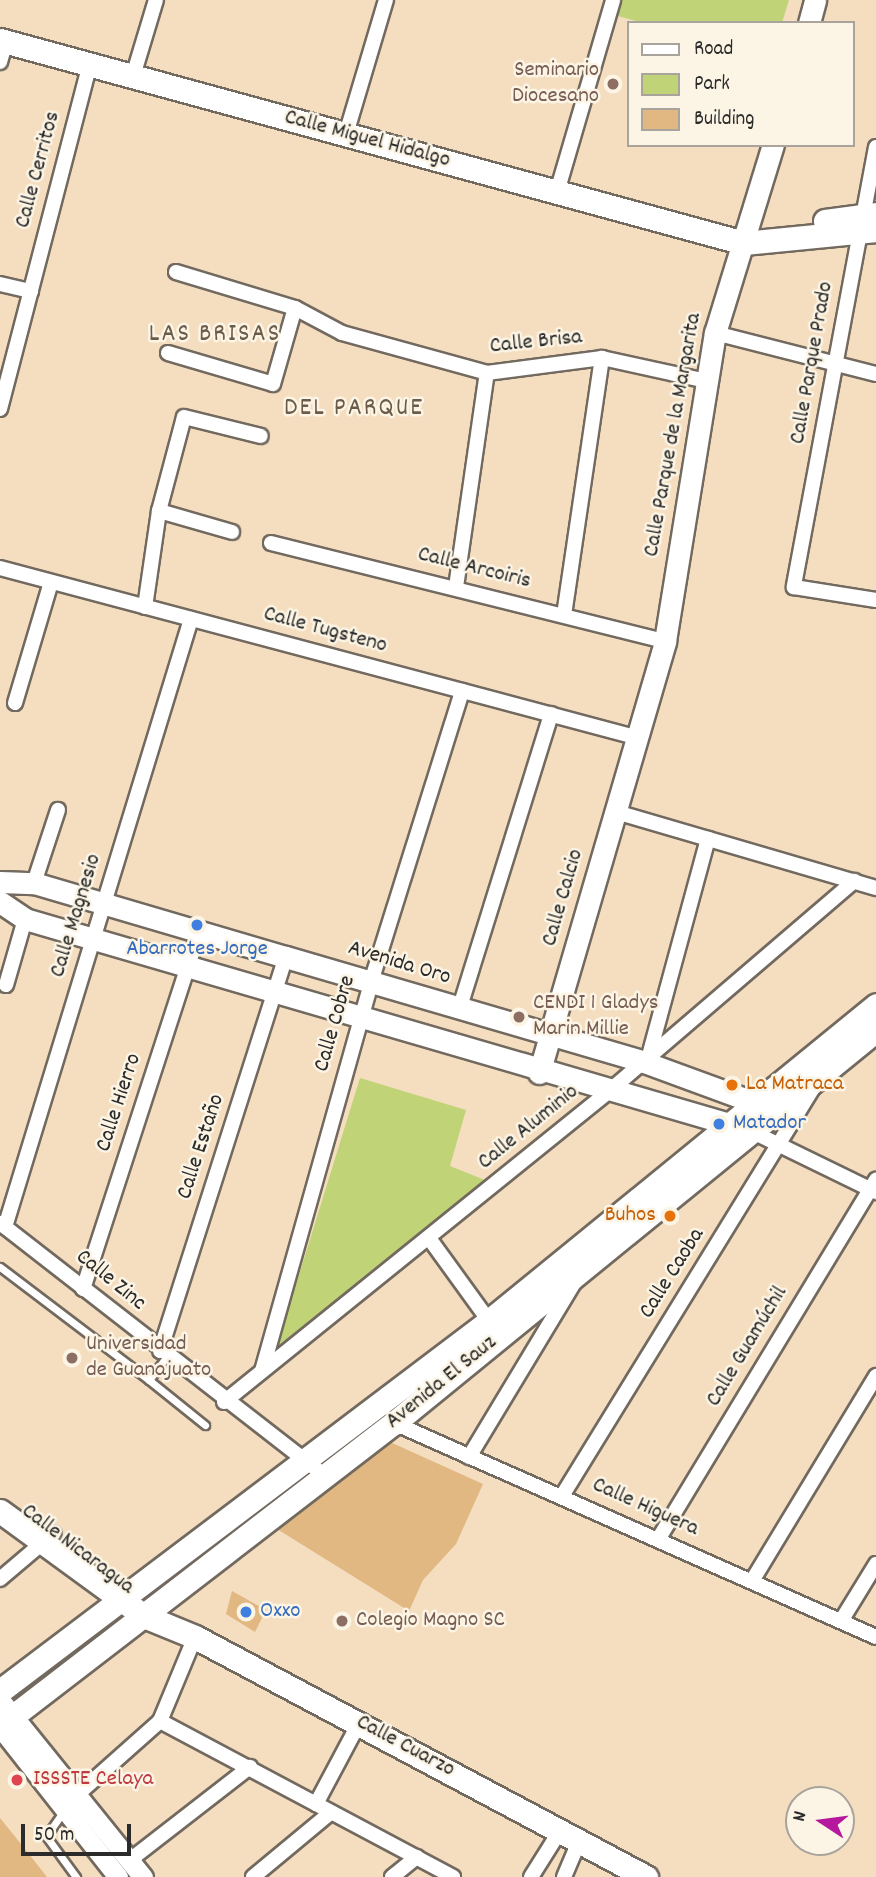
<!DOCTYPE html>
<meta charset="utf-8">
<style>
body{margin:0}
#map{position:relative;width:876px;height:1877px;overflow:hidden;background:#f5ddc0;font-family:Dekko,sans-serif}
div>[style]{position:absolute}
.green>*{inset:0;background:#c0d477}
.building>*{inset:0;background:#e1b782}
.roads{filter:drop-shadow(2px 0 #72695f) drop-shadow(-2px 0 #72695f) drop-shadow(0 2px #72695f) drop-shadow(0 -2px #72695f)}
.service>*{height:7px;margin:-3.5px;padding:0 3.5px;transform-origin:3.5px;border-radius:3.5px;background:#fff}
.minor>*{height:14px;margin:-7px;padding:0 7px;transform-origin:7px;border-radius:7px;background:#fff}
.tertiary>*{height:19px;margin:-9.5px;padding:0 9.5px;transform-origin:9.5px;border-radius:9.5px;background:#fff}
.secondary>*{height:21px;margin:-10.5px;padding:0 10.5px;transform-origin:10.5px;border-radius:10.5px;background:#fff}
.primary>*{height:23px;margin:-11.5px;padding:0 11.5px;transform-origin:11.5px;border-radius:11.5px;background:#fff}
.dots>*{width:19px;height:19px;translate:-50% -50%;box-sizing:border-box;border:4px solid #fcf5e5;border-radius:50%}
span{translate:-50% -50%;white-space:nowrap;text-align:center;line-height:1.15;-webkit-text-stroke:5px #fcf5e5;paint-order:stroke}
.education-label{font-size:23px;color:#785e54}
.right{translate:-100% -50%;text-align:right}
.left{translate:0 -50%;text-align:left}
.street-label{font-size:23px;color:#2b2b2b}
.shop-label{font-size:23px;color:#366cbe}
.food-label{font-size:23px;color:#c56008}
.health-label{font-size:23px;color:#be3a42}
.quarter-label{font-size:26px;color:#6b5c49;letter-spacing:2px}
.legend{position:absolute;left:627px;top:21px;width:228px;height:126px;box-sizing:border-box;background:#fcf5e5;border:2px solid #a8a49b;margin:0;padding:9px 12px;list-style:none;font-size:21px;color:#2b2b2b}
.legend li{display:flex;align-items:center;gap:14px;height:35px}
.legend b{width:35px;border:2px solid #a8a49b}
.north{position:absolute;left:785px;top:1786px;width:70px;height:70px;box-sizing:border-box;background:#fcf5e5;border:2px solid #a8a49b;border-radius:50%;rotate:283deg;font-size:19px;font-weight:700;line-height:28px;text-align:center;color:#2b2b2b}
.north::after{content:'';display:block;margin:auto;width:24px;height:32px;background:#b5179e;clip-path:polygon(50% 0,100% 100%,50% 72%,0 100%)}
.scale{position:absolute;left:21px;top:1824px;width:110px;height:32px;box-sizing:border-box;border:4px solid #2b2b2b;border-top:0;padding-left:9px;font-size:21px;line-height:24px;white-space:nowrap;color:#2b2b2b;-webkit-text-stroke:5px #fcf5e5;paint-order:stroke}
</style>
<div id="map">
<div class="green">
<i style="clip-path:polygon(622px 0,789px 0,782px 23px,643px 23px,618px 16px)"></i>
<i style="clip-path:polygon(360px 1078px,466px 1110px,450px 1166px,485px 1180px,272px 1362px)"></i>
</div>
<div class="building">
<i style="clip-path:polygon(390px 1442px,483px 1484px,456px 1544px,423px 1580px,409px 1611px,277px 1529px)"></i>
<i style="clip-path:polygon(232px 1591px,266px 1610px,255px 1632px,226px 1614px)"></i>
<i style="clip-path:polygon(0 1818px,21px 1844px,47px 1877px,0 1877px)"></i>
</div>
<div class="roads">
<div class="service">
<i style="left:0;top:1267px;width:187px;rotate:37.2deg"></i>
<i style="left:149px;top:1380px;width:30px;rotate:-53deg"></i>
<i style="left:149px;top:1380px;width:72px;rotate:38.8deg"></i>
<i style="left:63px;top:1812px;width:29px;rotate:125deg"></i>
<i style="left:46px;top:1836px;width:51px;rotate:53.8deg"></i>
</div>
<div class="minor">
<i style="left:0;top:62px;width:22px;rotate:-74deg"></i>
<i style="left:133px;top:76px;width:79px;rotate:-73.2deg"></i>
<i style="left:346px;top:134px;width:140px;rotate:-73.4deg"></i>
<i style="left:876px;top:147px;width:448px;rotate:100.6deg"></i>
<i style="left:794px;top:587px;width:83px;rotate:9deg"></i>
<i style="left:557px;top:192px;width:200px;rotate:-73.7deg"></i>
<i style="left:176px;top:272px;width:124px;rotate:16.8deg"></i>
<i style="left:295px;top:308px;width:53px;rotate:28deg"></i>
<i style="left:342px;top:333px;width:150px;rotate:15.4deg"></i>
<i style="left:487px;top:373px;width:116px;rotate:-7.4deg"></i>
<i style="left:602px;top:358px;width:107px;rotate:12.4deg"></i>
<i style="left:0;top:284px;width:32px;rotate:13deg"></i>
<i style="left:715px;top:333px;width:166px;rotate:14.3deg"></i>
<i style="left:168px;top:353px;width:109px;rotate:16.4deg"></i>
<i style="left:273px;top:384px;width:79px;rotate:-73.9deg"></i>
<i style="left:0;top:409px;width:357px;rotate:-75.4deg"></i>
<i style="left:159px;top:511px;width:76px;rotate:16deg"></i>
<i style="left:271px;top:543px;width:406px;rotate:14deg"></i>
<i style="left:0;top:568px;width:661px;rotate:14.9deg"></i>
<i style="left:456px;top:587px;width:216px;rotate:-81.8deg"></i>
<i style="left:145px;top:607px;width:97px;rotate:-81.7deg"></i>
<i style="left:159px;top:511px;width:97px;rotate:-75.1deg"></i>
<i style="left:184px;top:417px;width:79px;rotate:13.9deg"></i>
<i style="left:564px;top:615px;width:260px;rotate:-81.6deg"></i>
<i style="left:15px;top:703px;width:126px;rotate:-73.4deg"></i>
<i style="left:616px;top:812px;width:271px;rotate:16.3deg"></i>
<i style="left:34px;top:883px;width:77px;rotate:-71.8deg"></i>
<i style="left:6px;top:985px;width:69px;rotate:-73.9deg"></i>
<i style="left:459px;top:1010px;width:310px;rotate:-72.7deg"></i>
<i style="left:650px;top:1052px;width:221px;rotate:-74.8deg"></i>
<i style="left:755px;top:1133px;width:135px;rotate:26deg"></i>
<i style="left:0;top:1223px;width:412px;rotate:37.9deg"></i>
<i style="left:5px;top:1227px;width:636px;rotate:-72.99deg"></i>
<i style="left:429px;top:1238px;width:102px;rotate:54.1deg"></i>
<i style="left:83px;top:1289px;width:375px;rotate:-72deg"></i>
<i style="left:160px;top:1351px;width:414px;rotate:-72.3deg"></i>
<i style="left:262px;top:1371px;width:404px;rotate:-74.3deg"></i>
<i style="left:371px;top:982px;width:305px;rotate:-72.6deg"></i>
<i style="left:224px;top:1402px;width:492px;rotate:-38.9deg"></i>
<i style="left:607px;top:1093px;width:326px;rotate:-40.6deg"></i>
<i style="left:394px;top:1423px;width:527px;rotate:23.94deg"></i>
<i style="left:469px;top:1457px;width:205px;rotate:-58.9deg"></i>
<i style="left:562px;top:1496px;width:478px;rotate:-58.4deg"></i>
<i style="left:659px;top:1538px;width:419px;rotate:-58.8deg"></i>
<i style="left:0;top:1579px;width:70px;rotate:-40.3deg"></i>
<i style="left:752px;top:1581px;width:240px;rotate:-58.8deg"></i>
<i style="left:841px;top:1621px;width:67px;rotate:-58.4deg"></i>
<i style="left:160px;top:1721px;width:332px;rotate:28deg"></i>
<i style="left:70px;top:1801px;width:120px;rotate:-41.6deg"></i>
<i style="left:160px;top:1721px;width:91px;rotate:-67.4deg"></i>
<i style="left:316px;top:1804px;width:92px;rotate:-62deg"></i>
<i style="left:130px;top:1860px;width:152px;rotate:-37.8deg"></i>
<i style="left:253px;top:1877px;width:100px;rotate:-39.7deg"></i>
<i style="left:392px;top:1877px;width:32px;rotate:-39deg"></i>
<i style="left:531px;top:1877px;width:54px;rotate:-57.8deg"></i>
<i style="left:564px;top:1877px;width:38px;rotate:-67deg"></i>
</div>
<div class="tertiary">
<i style="left:0;top:1700px;width:228px;rotate:51.1deg"></i>
<i style="left:0;top:1727px;width:191px;rotate:51.8deg"></i>
</div>
<div class="secondary">
<i style="left:809px;top:23px;width:24px;rotate:-75deg"></i>
<i style="left:0;top:882px;width:34px;rotate:2deg"></i>
<i style="left:34px;top:883px;width:263px;rotate:16.4deg"></i>
<i style="left:286px;top:957px;width:373px;rotate:16.3deg"></i>
<i style="left:644px;top:1062px;width:134px;rotate:20.1deg"></i>
<i style="left:0;top:902px;width:30px;rotate:34deg"></i>
<i style="left:25px;top:919px;width:748px;rotate:16.23deg"></i>
<i style="left:539px;top:1073px;width:450px;rotate:-73.7deg"></i>
<i style="left:665px;top:641px;width:312px;rotate:-80.8deg"></i>
<i style="left:715px;top:333px;width:197px;rotate:-72.9deg"></i>
</div>
<div class="primary">
<i style="left:0;top:40px;width:771px;rotate:15.26deg"></i>
<i style="left:744px;top:243px;width:133px;rotate:-5.6deg"></i>
<i style="left:825px;top:221px;width:51px;rotate:-7.8deg"></i>
<i style="left:0;top:1511px;width:178px;rotate:36.1deg"></i>
<i style="left:144px;top:1616px;width:55px;rotate:22.4deg"></i>
<i style="left:195px;top:1637px;width:511px;rotate:28.02deg"></i>
<i style="left:0;top:1691px;width:613px;rotate:-37.11deg"></i>
<i style="left:489px;top:1321px;width:500px;rotate:-39.2deg"></i>
<i style="left:0;top:1726px;width:497px;rotate:-37.6deg"></i>
<i style="left:394px;top:1423px;width:622px;rotate:-39.19deg"></i>
</div>
</div>
<div class="dots">
<i style="left:613px;top:84px;background:#8d6e63"></i>
<i style="left:197px;top:925px;background:#3f7fe0"></i>
<i style="left:519px;top:1017px;background:#8d6e63"></i>
<i style="left:732px;top:1085px;background:#e8710a"></i>
<i style="left:719px;top:1124px;background:#3f7fe0"></i>
<i style="left:670px;top:1216px;background:#e8710a"></i>
<i style="left:72px;top:1358px;background:#8d6e63"></i>
<i style="left:246px;top:1612px;background:#3f7fe0"></i>
<i style="left:342px;top:1621px;background:#8d6e63"></i>
<i style="left:17px;top:1780px;background:#e0444e"></i>
</div>
<div class="education-label">
<span class="right" style="left:599px;top:84px">Seminario<br>Diocesano</span>
<span class="left" style="left:533px;top:1017px">CENDI 1 Gladys<br>Marin Millie</span>
<span class="left" style="left:86px;top:1358px">Universidad<br>de Guanajuato</span>
<span class="left" style="left:356px;top:1621px">Colegio Magno SC</span>
</div>
<div class="street-label">
<span style="left:367px;top:140px;rotate:15deg">Calle Miguel Hidalgo</span>
<span style="left:39px;top:170px;rotate:-75deg">Calle Cerritos</span>
<span style="left:536px;top:343px;rotate:-6deg">Calle Brisa</span>
<span style="left:813px;top:363px;rotate:-80deg">Calle Parque Prado</span>
<span style="left:674px;top:435px;rotate:-80deg">Calle Parque de la Margarita</span>
<span style="left:474px;top:569px;rotate:14deg">Calle Arcoiris</span>
<span style="left:325px;top:631px;rotate:15deg">Calle Tugsteno</span>
<span style="left:564px;top:898px;rotate:-74deg">Calle Calcio</span>
<span style="left:77px;top:916px;rotate:-73deg">Calle Magnesio</span>
<span style="left:399px;top:964px;rotate:17deg">Avenida Oro</span>
<span style="left:336px;top:1024px;rotate:-74deg">Calle Cobre</span>
<span style="left:120px;top:1103px;rotate:-72deg">Calle Hierro</span>
<span style="left:529px;top:1128px;rotate:-39deg">Calle Aluminio</span>
<span style="left:202px;top:1147px;rotate:-72deg">Calle Estaño</span>
<span style="left:673px;top:1274px;rotate:-58deg">Calle Caoba</span>
<span style="left:110px;top:1281px;rotate:39deg">Calle Zinc</span>
<span style="left:748px;top:1347px;rotate:-59deg">Calle Guamúchil</span>
<span style="left:442px;top:1383px;rotate:-39deg">Avenida El Sauz</span>
<span style="left:645px;top:1508px;rotate:24deg">Calle Higuera</span>
<span style="left:77px;top:1550px;rotate:37deg">Calle Nicaragua</span>
<span style="left:405px;top:1747px;rotate:28deg">Calle Cuarzo</span>
</div>
<div class="shop-label">
<span style="left:197px;top:950px">Abarrotes Jorge</span>
<span class="left" style="left:733px;top:1124px">Matador</span>
<span class="left" style="left:260px;top:1612px">Oxxo</span>
</div>
<div class="food-label">
<span class="left" style="left:746px;top:1085px">La Matraca</span>
<span class="right" style="left:656px;top:1216px">Buhos</span>
</div>
<div class="health-label">
<span class="left" style="left:33px;top:1780px">ISSSTE Celaya</span>
</div>
<div class="quarter-label">
<span style="left:215px;top:335px">LAS BRISAS</span>
<span style="left:354px;top:409px">DEL PARQUE</span>
</div>
<ul class="legend">
<li><b style="height:9px;background:#fff"></b>Road</li>
<li><b style="height:19px;background:#c0d477"></b>Park</li>
<li><b style="height:19px;background:#e1b782"></b>Building</li>
</ul>
<div class="north">N</div>
<div class="scale">50 m</div>
</div>
